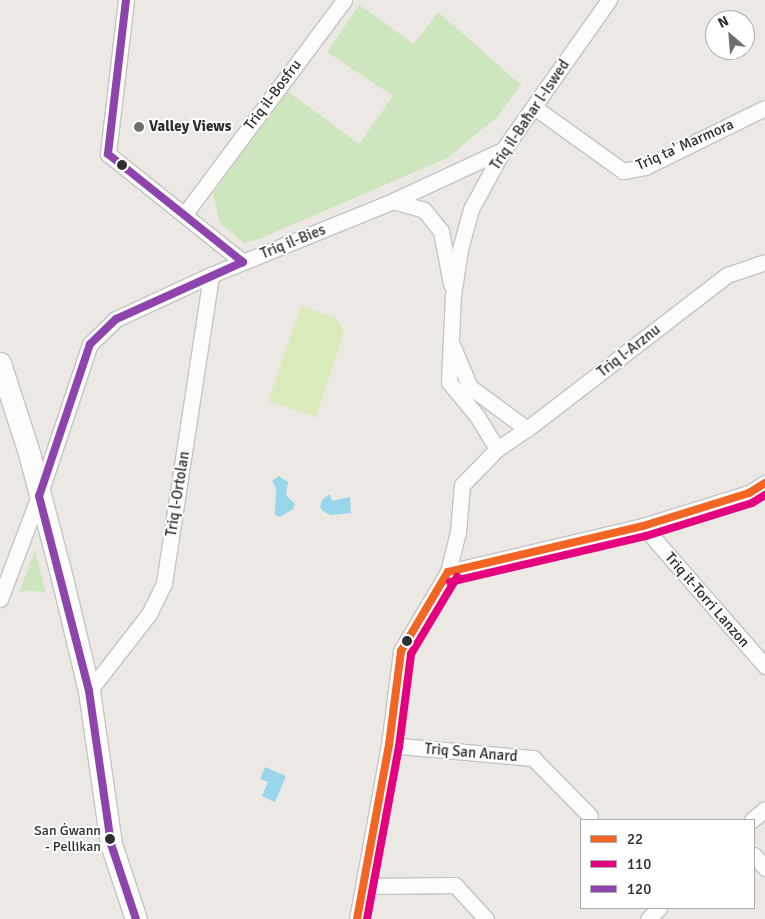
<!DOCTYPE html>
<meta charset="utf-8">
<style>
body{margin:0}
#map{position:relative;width:765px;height:919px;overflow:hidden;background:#ece8e4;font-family:Signika,sans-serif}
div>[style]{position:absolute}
.green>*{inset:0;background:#cee6be}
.pitch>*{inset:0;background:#d9eabb}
.water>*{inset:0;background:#99d6ec}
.roads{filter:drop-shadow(1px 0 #c5c4c5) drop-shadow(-1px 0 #c5c4c5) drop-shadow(0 1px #c5c4c5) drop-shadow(0 -1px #c5c4c5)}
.street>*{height:15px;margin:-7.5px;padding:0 7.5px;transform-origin:7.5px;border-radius:7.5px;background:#fcfcfb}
.secondary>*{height:21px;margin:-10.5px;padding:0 10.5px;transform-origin:10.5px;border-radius:10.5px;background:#fcfcfb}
.bus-1>*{height:8px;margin:-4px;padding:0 4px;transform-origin:4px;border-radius:4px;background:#f26522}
.bus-2>*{height:8px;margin:-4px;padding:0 4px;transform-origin:4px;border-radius:4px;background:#e5007d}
.bus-3>*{height:8px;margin:-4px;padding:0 4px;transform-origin:4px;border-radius:4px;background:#8e44ad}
.dots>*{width:14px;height:14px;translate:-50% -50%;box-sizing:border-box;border:2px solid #fff;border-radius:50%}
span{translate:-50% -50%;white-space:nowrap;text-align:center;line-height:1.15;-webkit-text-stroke:4px #fff;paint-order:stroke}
.bus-label{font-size:14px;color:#2e2e2e}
.right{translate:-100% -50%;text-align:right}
.street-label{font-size:15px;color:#2e2e2e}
.poi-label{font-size:15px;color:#2e2e2e;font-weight:700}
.left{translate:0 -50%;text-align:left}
.legend{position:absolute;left:580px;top:819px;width:175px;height:90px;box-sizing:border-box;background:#fff;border:1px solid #ababab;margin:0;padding:6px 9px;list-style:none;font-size:15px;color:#2e2e2e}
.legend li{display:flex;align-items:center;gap:10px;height:25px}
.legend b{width:25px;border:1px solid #ababab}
.north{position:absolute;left:705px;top:10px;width:50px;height:50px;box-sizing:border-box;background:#fff;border:1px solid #ababab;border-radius:50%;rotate:333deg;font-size:14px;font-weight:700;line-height:20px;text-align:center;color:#2e2e2e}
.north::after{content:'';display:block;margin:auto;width:18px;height:22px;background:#706f6e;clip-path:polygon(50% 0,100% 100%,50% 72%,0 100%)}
</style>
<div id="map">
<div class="green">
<i style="clip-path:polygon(359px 5px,414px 44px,438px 12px,521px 85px,496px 118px,447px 158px,259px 239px,244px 243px,220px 223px,213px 194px,286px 90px,359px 144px,393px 96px,327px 52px)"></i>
<i style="clip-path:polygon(35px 550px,46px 593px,27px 590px,19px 593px)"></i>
</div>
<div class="pitch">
<i style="clip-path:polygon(301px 306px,336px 318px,344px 332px,316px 417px,268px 401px)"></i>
</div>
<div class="water">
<i style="clip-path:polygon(279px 476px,288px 482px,286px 495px,295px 504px,293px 509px,280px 517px,275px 515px,276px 488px,272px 481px)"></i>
<i style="clip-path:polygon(330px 494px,332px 501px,350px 497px,351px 513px,331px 515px,324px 512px,320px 507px,322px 500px)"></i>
<i style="clip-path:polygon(265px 767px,286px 776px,275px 802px,262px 796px,268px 782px,260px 779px)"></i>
</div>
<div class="roads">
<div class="street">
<i style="left:126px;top:0;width:155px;rotate:96.7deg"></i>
<i style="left:108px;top:154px;width:173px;rotate:38.7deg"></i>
<i style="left:534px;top:107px;width:110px;rotate:35.7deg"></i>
<i style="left:623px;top:171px;width:22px;rotate:-10deg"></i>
<i style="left:645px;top:167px;width:134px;rotate:-26.2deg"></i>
<i style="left:393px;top:201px;width:32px;rotate:16deg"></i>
<i style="left:424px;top:210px;width:27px;rotate:51deg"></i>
<i style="left:441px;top:231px;width:54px;rotate:79.3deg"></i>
<i style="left:184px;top:215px;width:268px;rotate:-53.3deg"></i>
<i style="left:453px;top:347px;width:43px;rotate:67deg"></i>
<i style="left:470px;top:387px;width:71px;rotate:36.4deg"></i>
<i style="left:497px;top:449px;width:39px;rotate:-121deg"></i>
<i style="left:477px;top:416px;width:44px;rotate:-129.5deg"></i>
<i style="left:449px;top:382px;width:87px;rotate:-87.4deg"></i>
<i style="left:453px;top:295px;width:47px;rotate:-81.3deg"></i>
<i style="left:460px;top:249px;width:41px;rotate:-74.6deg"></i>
<i style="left:471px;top:209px;width:67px;rotate:-61.5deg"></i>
<i style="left:503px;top:150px;width:184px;rotate:-54.8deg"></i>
<i style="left:643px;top:526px;width:186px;rotate:48.9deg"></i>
<i style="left:448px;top:572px;width:200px;rotate:-13.3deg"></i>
<i style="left:643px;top:526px;width:111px;rotate:-17.3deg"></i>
<i style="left:749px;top:493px;width:19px;rotate:-32deg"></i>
<i style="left:0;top:599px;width:110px;rotate:-69.3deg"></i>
<i style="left:39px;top:496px;width:160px;rotate:-71.5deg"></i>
<i style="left:90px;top:344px;width:36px;rotate:-44deg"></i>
<i style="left:116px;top:319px;width:105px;rotate:-24.9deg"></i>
<i style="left:211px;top:275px;width:196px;rotate:-22.1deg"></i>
<i style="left:393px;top:201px;width:121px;rotate:-24.9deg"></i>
<i style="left:89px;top:691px;width:98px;rotate:-52.1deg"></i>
<i style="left:149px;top:614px;width:34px;rotate:-64deg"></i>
<i style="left:164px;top:583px;width:312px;rotate:-81.3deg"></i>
<i style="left:389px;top:745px;width:145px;rotate:5.2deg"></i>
<i style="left:533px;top:758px;width:81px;rotate:45.5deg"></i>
<i style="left:752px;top:820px;width:17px;rotate:-40deg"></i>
<i style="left:754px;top:855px;width:17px;rotate:50deg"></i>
<i style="left:365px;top:886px;width:90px;rotate:-0.6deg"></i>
<i style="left:455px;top:885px;width:46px;rotate:47.6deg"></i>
<i style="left:357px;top:919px;width:177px;rotate:-79.6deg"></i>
<i style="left:389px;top:745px;width:95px;rotate:-82.7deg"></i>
<i style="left:401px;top:651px;width:92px;rotate:-59.3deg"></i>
<i style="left:448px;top:572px;width:41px;rotate:-76deg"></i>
<i style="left:458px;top:532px;width:47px;rotate:-85.1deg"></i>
<i style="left:462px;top:485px;width:50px;rotate:-45.8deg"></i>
<i style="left:497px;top:449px;width:36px;rotate:-34deg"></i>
<i style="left:527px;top:429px;width:252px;rotate:-37.6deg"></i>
<i style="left:727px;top:275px;width:40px;rotate:-18.9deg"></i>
<i style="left:648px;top:919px;width:16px;rotate:-45deg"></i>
</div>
<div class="secondary">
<i style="left:0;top:363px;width:95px;rotate:72.1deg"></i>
<i style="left:29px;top:453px;width:121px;rotate:75.2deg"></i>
<i style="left:60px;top:570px;width:124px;rotate:76.5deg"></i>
<i style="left:89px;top:691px;width:155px;rotate:81.8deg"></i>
<i style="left:111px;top:844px;width:79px;rotate:71.6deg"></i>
</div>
</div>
<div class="bus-1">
<i style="left:448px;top:572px;width:200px;rotate:-13.3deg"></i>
<i style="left:643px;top:526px;width:111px;rotate:-17.3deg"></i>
<i style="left:749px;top:493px;width:19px;rotate:-32deg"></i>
<i style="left:357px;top:919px;width:177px;rotate:-79.6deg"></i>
<i style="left:389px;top:745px;width:95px;rotate:-82.7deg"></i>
<i style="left:401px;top:651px;width:92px;rotate:-59.3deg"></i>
</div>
<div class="bus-2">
<i style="left:450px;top:582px;width:201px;rotate:-13.2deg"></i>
<i style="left:646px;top:536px;width:111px;rotate:-17.3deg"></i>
<i style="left:752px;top:503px;width:15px;rotate:-32deg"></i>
<i style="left:367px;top:919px;width:175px;rotate:-79.5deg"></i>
<i style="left:399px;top:747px;width:94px;rotate:-82.6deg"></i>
<i style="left:411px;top:654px;width:90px;rotate:-59.1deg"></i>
</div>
<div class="bus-3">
<i style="left:126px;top:0;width:155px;rotate:96.7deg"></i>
<i style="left:108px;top:154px;width:173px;rotate:38.7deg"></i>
<i style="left:243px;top:262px;width:139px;rotate:155.8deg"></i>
<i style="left:116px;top:319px;width:36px;rotate:136deg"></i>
<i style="left:90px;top:344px;width:160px;rotate:108.5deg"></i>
<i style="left:39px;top:496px;width:201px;rotate:75.6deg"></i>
<i style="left:89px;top:691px;width:155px;rotate:81.8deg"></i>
<i style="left:111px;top:844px;width:79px;rotate:71.6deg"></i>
</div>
<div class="dots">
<i style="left:139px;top:127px;background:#706f6e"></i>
<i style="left:122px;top:165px;background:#2e2e2e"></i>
<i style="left:407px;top:641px;background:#2e2e2e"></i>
<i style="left:110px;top:839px;background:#2e2e2e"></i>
</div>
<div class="bus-label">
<span class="right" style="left:101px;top:839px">San Ġwann<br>- Pellikan</span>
</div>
<div class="street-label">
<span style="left:273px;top:95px;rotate:-53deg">Triq il-Bosfru</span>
<span style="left:530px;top:115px;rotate:-56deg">Triq il-Baħar l-Iswed</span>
<span style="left:685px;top:145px;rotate:-24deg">Triq ta' Marmora</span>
<span style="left:293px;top:242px;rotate:-22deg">Triq il-Bies</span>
<span style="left:629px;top:351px;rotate:-38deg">Triq l-Arznu</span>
<span style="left:178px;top:494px;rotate:-81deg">Triq l-Ortolan</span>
<span style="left:707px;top:600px;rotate:49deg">Triq it-Torri Lanzon</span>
<span style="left:471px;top:753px;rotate:5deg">Triq San Anard</span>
</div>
<div class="poi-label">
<span class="left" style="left:149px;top:127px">Valley Views</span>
</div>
<ul class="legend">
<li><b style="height:6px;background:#f26522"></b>22</li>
<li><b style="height:6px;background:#e5007d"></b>110</li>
<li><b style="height:6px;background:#8e44ad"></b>120</li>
</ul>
<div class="north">N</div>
</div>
